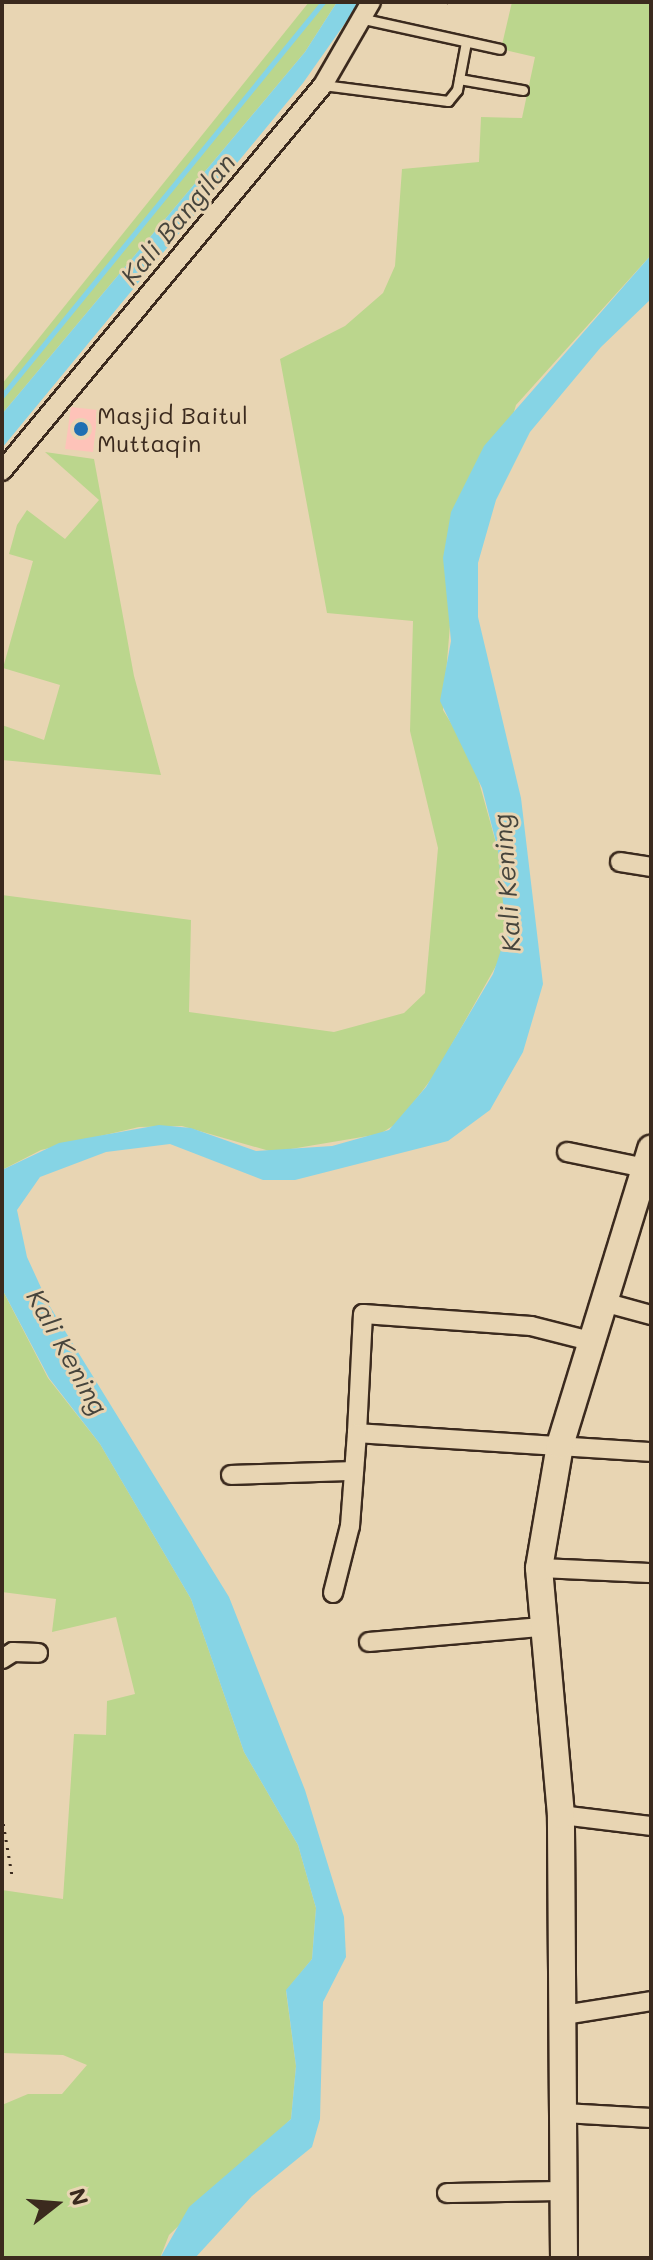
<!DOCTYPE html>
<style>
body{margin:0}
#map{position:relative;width:653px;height:2260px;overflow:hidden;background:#e8d5b3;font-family:Mali,sans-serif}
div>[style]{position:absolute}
.green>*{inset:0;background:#bbd68d}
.water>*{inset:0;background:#86d4e5}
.stream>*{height:5px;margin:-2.5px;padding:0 2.5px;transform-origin:2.5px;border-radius:2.5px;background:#86d4e5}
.building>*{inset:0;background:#fec3b9}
.path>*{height:3px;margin-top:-1.5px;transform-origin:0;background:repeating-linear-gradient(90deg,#3b2a1e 0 2px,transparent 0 8px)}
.roads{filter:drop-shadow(2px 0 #3b2a1e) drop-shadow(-2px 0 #3b2a1e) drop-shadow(0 2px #3b2a1e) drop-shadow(0 -2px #3b2a1e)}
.lane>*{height:9px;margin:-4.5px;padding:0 4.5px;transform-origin:4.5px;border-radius:4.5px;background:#e8d5b3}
.street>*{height:18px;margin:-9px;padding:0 9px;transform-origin:9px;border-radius:9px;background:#e8d5b3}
.secondary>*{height:26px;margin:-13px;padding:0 13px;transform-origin:13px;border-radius:13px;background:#e8d5b3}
.dots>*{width:22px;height:22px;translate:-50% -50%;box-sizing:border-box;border:4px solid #e8d5b3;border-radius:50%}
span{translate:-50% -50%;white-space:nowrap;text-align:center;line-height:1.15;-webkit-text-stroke:6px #e8d5b3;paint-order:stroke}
.poi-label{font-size:24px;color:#3b2a1e}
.left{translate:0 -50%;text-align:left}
.water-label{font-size:26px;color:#46443c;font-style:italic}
.frame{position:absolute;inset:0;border:4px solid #3b2a1e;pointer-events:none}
.north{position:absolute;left:16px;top:2164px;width:80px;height:80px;-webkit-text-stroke:6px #e8d5b3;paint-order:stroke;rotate:73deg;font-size:22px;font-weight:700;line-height:32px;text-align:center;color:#3b2a1e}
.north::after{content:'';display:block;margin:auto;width:28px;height:36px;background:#3b2a1e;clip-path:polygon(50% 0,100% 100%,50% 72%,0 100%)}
</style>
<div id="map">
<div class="green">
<i style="clip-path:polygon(309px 2px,337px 2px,305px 52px,2px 414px,2px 384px)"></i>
<i style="clip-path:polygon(512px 2px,651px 2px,651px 255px,516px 405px,450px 625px,443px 710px,472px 757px,498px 850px,506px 905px,501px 957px,435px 1074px,399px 1122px,380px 1134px,273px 1152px,182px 1126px,139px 1127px,41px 1150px,2px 1170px,2px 895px,191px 920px,189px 1012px,334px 1032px,404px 1013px,425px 993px,438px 848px,410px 731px,413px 621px,327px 613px,280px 359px,345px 326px,383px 293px,395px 266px,402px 169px,479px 162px,481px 117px,522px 118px,535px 57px,501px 49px)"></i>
<i style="clip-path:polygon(45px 452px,94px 459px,134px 676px,161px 775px,2px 760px,2px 725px,44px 740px,60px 685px,3px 668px,33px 561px,9px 554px,17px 525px,27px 510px,65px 539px,99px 500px)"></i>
<i style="clip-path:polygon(2px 1289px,48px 1378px,100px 1444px,191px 1599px,244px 1752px,298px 1845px,316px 1908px,312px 1959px,286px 1991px,296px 2066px,291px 2119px,169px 2235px,160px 2258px,2px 2258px,2px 2105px,28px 2094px,62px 2094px,87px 2065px,63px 2055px,2px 2053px,2px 1890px,63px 1899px,74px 1734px,106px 1735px,107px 1701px,135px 1694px,116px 1617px,52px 1632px,56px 1599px,2px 1592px)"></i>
</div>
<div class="water">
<i style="clip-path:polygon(337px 2px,360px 2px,303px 83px,2px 448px,2px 414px,305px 52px)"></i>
<i style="clip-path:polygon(651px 255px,651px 299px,601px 347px,530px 432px,496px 500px,478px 563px,478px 617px,521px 798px,543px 984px,523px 1052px,490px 1110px,448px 1141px,295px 1180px,263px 1180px,170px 1144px,106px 1152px,40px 1177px,17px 1210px,27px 1257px,49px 1305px,229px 1597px,305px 1790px,344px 1917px,346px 1957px,323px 2002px,320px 2119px,312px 2147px,252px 2196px,195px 2258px,160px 2258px,189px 2207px,291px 2119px,296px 2066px,286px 1990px,312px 1959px,316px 1908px,298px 1845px,244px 1752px,191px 1599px,100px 1444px,49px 1378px,2px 1289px,2px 1170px,59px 1143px,159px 1125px,191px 1128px,256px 1151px,332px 1146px,389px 1130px,426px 1087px,493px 974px,506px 935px,498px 850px,482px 788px,440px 701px,451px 641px,443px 558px,451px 512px,484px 446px)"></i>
</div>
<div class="stream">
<i style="left:2px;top:396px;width:508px;rotate:-50.83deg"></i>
</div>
<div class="building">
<i style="clip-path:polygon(71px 407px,98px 410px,93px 452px,65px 449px)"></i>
</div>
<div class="path">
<i style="left:447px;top:2px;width:3px;rotate:18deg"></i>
<i style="left:2px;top:1816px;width:60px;rotate:80.4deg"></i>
</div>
<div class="roads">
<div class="lane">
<i style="left:364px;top:19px;width:139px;rotate:12.4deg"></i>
<i style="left:459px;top:79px;width:65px;rotate:9.8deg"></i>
<i style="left:323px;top:85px;width:126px;rotate:7.3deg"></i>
<i style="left:448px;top:101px;width:14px;rotate:-51deg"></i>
<i style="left:457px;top:90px;width:49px;rotate:-79.4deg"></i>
</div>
<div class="street">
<i style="left:2px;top:471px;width:502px;rotate:-50.25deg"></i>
<i style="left:323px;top:85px;width:96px;rotate:-60deg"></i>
<i style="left:620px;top:862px;width:31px;rotate:9deg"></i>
<i style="left:567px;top:1152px;width:80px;rotate:11.6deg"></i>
<i style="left:607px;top:1303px;width:46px;rotate:15.3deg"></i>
<i style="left:594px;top:1342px;width:65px;rotate:-165.7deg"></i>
<i style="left:531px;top:1326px;width:168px;rotate:-175.9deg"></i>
<i style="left:363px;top:1314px;width:119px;rotate:92.9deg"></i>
<i style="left:357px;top:1433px;width:295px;rotate:3.7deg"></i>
<i style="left:231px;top:1475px;width:123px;rotate:-1.9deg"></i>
<i style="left:539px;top:1568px;width:112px;rotate:2.6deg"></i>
<i style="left:333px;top:1593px;width:69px;rotate:-75.8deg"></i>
<i style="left:350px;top:1526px;width:93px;rotate:-85.7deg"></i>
<i style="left:369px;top:1642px;width:173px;rotate:-5deg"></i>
<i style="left:2px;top:1659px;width:13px;rotate:-32deg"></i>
<i style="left:13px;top:1652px;width:25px;rotate:2deg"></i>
<i style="left:561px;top:1815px;width:91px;rotate:7deg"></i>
<i style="left:564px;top:2015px;width:88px;rotate:-9.1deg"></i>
<i style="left:564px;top:2113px;width:87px;rotate:3.3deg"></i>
<i style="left:447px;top:2193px;width:117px;rotate:-1deg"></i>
</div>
<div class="secondary">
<i style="left:564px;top:2258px;width:443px;rotate:-90.4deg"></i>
<i style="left:561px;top:1815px;width:248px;rotate:-95.1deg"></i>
<i style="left:539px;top:1568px;width:125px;rotate:-80.3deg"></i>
<i style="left:560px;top:1445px;width:310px;rotate:-72.9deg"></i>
</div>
</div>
<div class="dots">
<i style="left:81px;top:429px;background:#1f6fb2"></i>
</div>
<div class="poi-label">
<span class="left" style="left:97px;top:429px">Masjid Baitul<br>Muttaqin</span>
</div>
<div class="water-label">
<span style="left:178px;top:219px;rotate:-50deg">Kali Bangilan</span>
<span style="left:507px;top:883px;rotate:-94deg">Kali Kening</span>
<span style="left:67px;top:1352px;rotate:61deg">Kali Kening</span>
</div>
<div class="frame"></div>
<div class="north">N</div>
</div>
